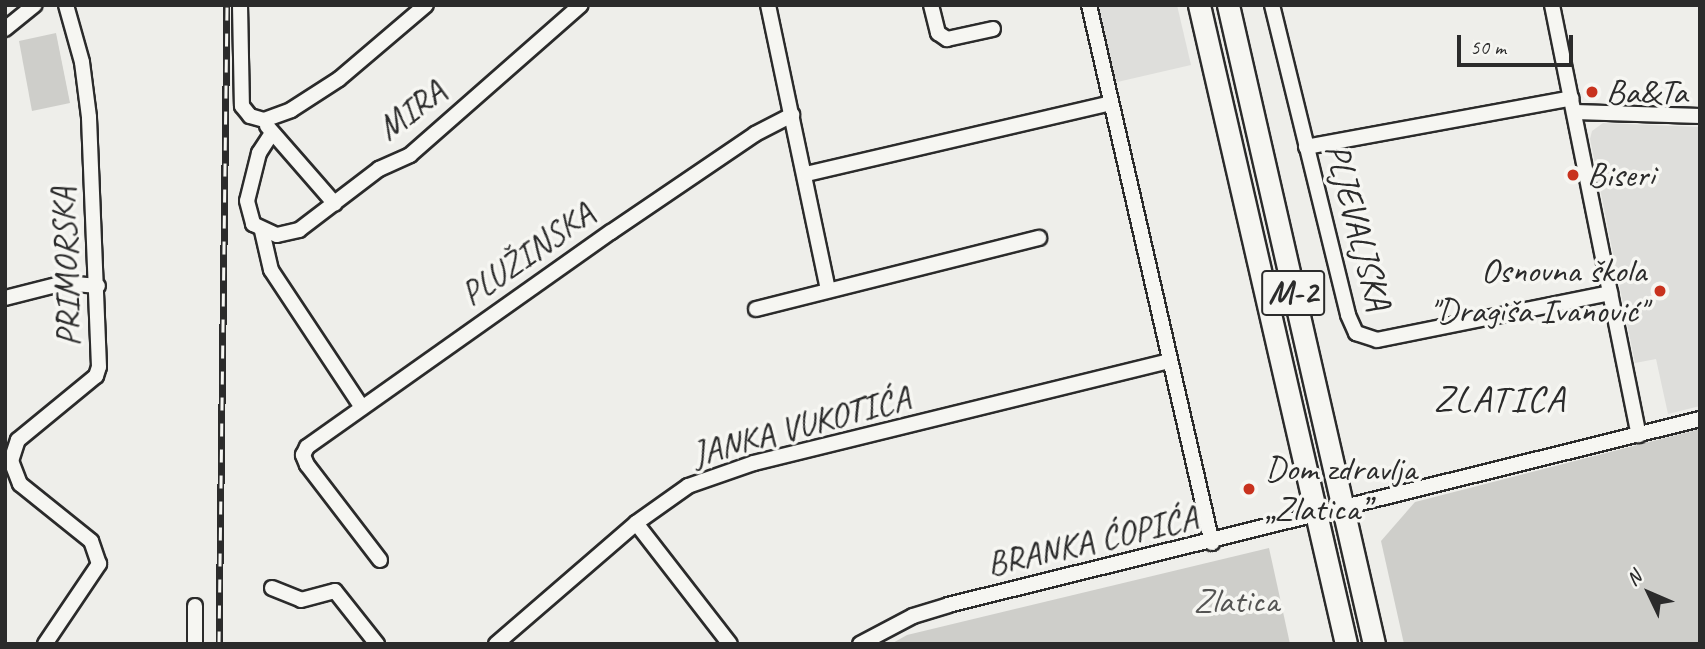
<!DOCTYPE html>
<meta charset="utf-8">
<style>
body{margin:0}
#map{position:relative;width:1705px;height:649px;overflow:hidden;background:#eeeeea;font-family:Caveat,sans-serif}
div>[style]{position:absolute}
.built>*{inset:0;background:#dededb}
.green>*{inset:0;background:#cececa}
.roads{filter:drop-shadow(2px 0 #2b2b2b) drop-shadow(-2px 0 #2b2b2b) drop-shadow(0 2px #2b2b2b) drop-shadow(0 -2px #2b2b2b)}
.street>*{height:14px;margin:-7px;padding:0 7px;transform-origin:7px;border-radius:7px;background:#f6f6f2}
.primary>*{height:21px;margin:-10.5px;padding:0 10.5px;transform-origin:10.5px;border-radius:10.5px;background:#f6f6f2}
.rail>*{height:7px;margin-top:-3.5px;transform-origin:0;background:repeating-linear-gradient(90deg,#f6f6f2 0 13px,#2b2b2b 0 26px);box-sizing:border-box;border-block:2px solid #2b2b2b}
.dots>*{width:19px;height:19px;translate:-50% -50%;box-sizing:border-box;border:4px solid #f6f6f2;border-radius:50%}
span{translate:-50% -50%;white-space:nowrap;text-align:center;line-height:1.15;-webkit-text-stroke:7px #f6f6f2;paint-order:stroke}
.shield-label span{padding:2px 5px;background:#f6f6f2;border:2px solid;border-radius:5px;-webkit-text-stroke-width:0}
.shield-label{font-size:33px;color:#2b2b2b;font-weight:700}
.poi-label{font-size:35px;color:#2b2b2b}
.left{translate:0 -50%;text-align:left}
.right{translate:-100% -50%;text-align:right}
.street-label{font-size:35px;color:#2b2b2b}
.park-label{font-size:35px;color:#545453}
.neighbourhood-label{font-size:37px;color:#2b2b2b;letter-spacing:2px}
.frame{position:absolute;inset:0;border:7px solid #2b2b2b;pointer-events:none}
.north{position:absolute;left:1614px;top:558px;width:70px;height:70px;-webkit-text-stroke:5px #f6f6f2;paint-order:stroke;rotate:314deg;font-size:19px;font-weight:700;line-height:28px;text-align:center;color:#2b2b2b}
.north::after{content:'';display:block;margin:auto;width:24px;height:32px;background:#2b2b2b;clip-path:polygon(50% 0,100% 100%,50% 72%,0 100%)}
.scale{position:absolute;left:1457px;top:35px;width:116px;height:32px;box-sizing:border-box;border:4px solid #2b2b2b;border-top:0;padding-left:9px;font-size:21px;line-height:24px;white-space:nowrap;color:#2b2b2b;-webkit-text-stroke:5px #f6f6f2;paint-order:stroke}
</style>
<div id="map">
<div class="built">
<i style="clip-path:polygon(1096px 5px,1177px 5px,1191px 65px,1113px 83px)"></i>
<i style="clip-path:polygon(1603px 123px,1700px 127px,1700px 406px,1668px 414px,1656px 359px,1635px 363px,1590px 139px,1592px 131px)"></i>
</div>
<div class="green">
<i style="clip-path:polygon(56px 33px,70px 103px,32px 111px,19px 41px)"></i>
<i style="clip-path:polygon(1700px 429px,1700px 644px,1404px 644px,1381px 541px,1415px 502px)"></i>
<i style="clip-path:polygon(1269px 548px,1290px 644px,891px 644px,907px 635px)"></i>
</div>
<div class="roads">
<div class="street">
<i style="left:240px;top:5px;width:101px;rotate:88.9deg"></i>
<i style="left:242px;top:106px;width:13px;rotate:51deg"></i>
<i style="left:250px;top:116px;width:15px;rotate:16deg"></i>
<i style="left:264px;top:120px;width:29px;rotate:-20deg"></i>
<i style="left:291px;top:110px;width:57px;rotate:-32.9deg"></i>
<i style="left:339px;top:79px;width:114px;rotate:-40.4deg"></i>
<i style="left:768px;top:5px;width:291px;rotate:78.1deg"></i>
<i style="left:931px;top:5px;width:29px;rotate:76deg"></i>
<i style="left:938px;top:33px;width:11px;rotate:34deg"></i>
<i style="left:947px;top:39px;width:47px;rotate:-12.3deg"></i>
<i style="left:1089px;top:5px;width:552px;rotate:77.12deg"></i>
<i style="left:1272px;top:5px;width:319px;rotate:76.2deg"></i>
<i style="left:1348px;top:315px;width:20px;rotate:66deg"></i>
<i style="left:1356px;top:333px;width:22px;rotate:18deg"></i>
<i style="left:1377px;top:340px;width:238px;rotate:-11.4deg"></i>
<i style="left:1552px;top:5px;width:439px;rotate:78.6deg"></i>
<i style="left:5px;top:29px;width:38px;rotate:-39deg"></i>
<i style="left:1575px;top:112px;width:125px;rotate:1.8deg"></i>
<i style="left:267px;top:126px;width:103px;rotate:48.9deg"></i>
<i style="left:272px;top:133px;width:24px;rotate:123deg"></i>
<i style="left:259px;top:153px;width:49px;rotate:104deg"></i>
<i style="left:247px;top:201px;width:24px;rotate:75deg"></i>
<i style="left:253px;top:224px;width:26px;rotate:25deg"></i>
<i style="left:277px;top:235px;width:23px;rotate:-13deg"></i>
<i style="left:299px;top:230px;width:101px;rotate:-37.3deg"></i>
<i style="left:379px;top:169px;width:34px;rotate:-24deg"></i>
<i style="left:410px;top:155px;width:227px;rotate:-41.3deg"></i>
<i style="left:1306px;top:147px;width:270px;rotate:-10.4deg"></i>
<i style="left:806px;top:174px;width:312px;rotate:-13.1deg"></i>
<i style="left:262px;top:231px;width:40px;rotate:77deg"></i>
<i style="left:271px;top:270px;width:163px;rotate:56.5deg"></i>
<i style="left:5px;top:298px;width:61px;rotate:-14.3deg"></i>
<i style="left:64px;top:283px;width:34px;rotate:5deg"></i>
<i style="left:756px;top:309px;width:292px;rotate:-14.1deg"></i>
<i style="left:636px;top:523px;width:153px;rotate:52.2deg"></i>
<i style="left:380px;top:560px;width:120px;rotate:-127.5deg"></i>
<i style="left:307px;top:465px;width:11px;rotate:-112deg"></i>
<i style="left:303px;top:455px;width:9px;rotate:-63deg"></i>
<i style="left:307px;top:447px;width:372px;rotate:-35.3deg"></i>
<i style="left:611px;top:232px;width:174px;rotate:-34.2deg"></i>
<i style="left:755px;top:134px;width:42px;rotate:-27.2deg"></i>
<i style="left:272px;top:588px;width:31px;rotate:22deg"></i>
<i style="left:301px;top:600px;width:35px;rotate:-15deg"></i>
<i style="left:335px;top:591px;width:68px;rotate:51.6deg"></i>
<i style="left:195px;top:606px;width:38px;rotate:90deg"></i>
<i style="left:45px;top:644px;width:97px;rotate:-56deg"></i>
<i style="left:99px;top:564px;width:24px;rotate:-109deg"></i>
<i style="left:91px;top:541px;width:91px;rotate:-141.2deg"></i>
<i style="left:20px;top:484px;width:25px;rotate:-111deg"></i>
<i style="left:11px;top:461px;width:22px;rotate:-72deg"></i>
<i style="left:18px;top:440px;width:101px;rotate:-39.4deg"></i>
<i style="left:96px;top:376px;width:9px;rotate:-72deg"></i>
<i style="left:99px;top:367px;width:250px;rotate:-92.3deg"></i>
<i style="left:89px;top:117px;width:55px;rotate:-97.3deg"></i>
<i style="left:82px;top:62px;width:59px;rotate:-105.7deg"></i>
<i style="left:496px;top:644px;width:185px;rotate:-40.8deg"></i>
<i style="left:636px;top:523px;width:64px;rotate:-35.4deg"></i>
<i style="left:688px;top:486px;width:70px;rotate:-19.2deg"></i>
<i style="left:754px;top:463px;width:428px;rotate:-13.8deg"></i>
<i style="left:860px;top:644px;width:60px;rotate:-27.8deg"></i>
<i style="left:913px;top:616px;width:37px;rotate:-17deg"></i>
<i style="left:948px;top:605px;width:775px;rotate:-13.89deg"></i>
</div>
<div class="primary">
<i style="left:1199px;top:5px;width:656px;rotate:77.04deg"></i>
<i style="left:1228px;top:5px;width:655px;rotate:77.13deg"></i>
</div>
</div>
<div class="rail">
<i style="left:219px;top:644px;width:639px;rotate:-89.28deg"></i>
</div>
<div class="dots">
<i style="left:1592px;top:92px;background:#c8321e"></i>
<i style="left:1573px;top:175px;background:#c8321e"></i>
<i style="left:1660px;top:291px;background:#c8321e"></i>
<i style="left:1249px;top:489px;background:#c8321e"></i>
</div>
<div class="shield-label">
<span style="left:1293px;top:293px">M-2</span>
</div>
<div class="poi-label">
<span class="left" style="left:1606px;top:92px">Ba&amp;Ta</span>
<span class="left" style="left:1587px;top:175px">Biseri</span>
<span class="right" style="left:1646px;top:291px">Osnovna škola<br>"Dragiša Ivanović"</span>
<span class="left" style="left:1265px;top:489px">Dom zdravlja<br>„Zlatica”</span>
</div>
<div class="street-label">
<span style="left:411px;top:110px;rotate:-37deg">MIRA</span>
<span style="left:1358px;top:227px;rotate:75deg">PLJEVALJSKA</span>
<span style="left:527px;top:254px;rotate:-35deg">PLUŽINSKA</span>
<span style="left:66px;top:267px;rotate:-92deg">PRIMORSKA</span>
<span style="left:801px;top:426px;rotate:-15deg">JANKA VUKOTIĆA</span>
<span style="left:1092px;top:541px;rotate:-13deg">BRANKA ĆOPIĆA</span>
</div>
<div class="park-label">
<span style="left:1236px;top:601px">Zlatica</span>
</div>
<div class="neighbourhood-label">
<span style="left:1500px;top:399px">ZLATICA</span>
</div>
<div class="frame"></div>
<div class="north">N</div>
<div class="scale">50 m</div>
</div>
